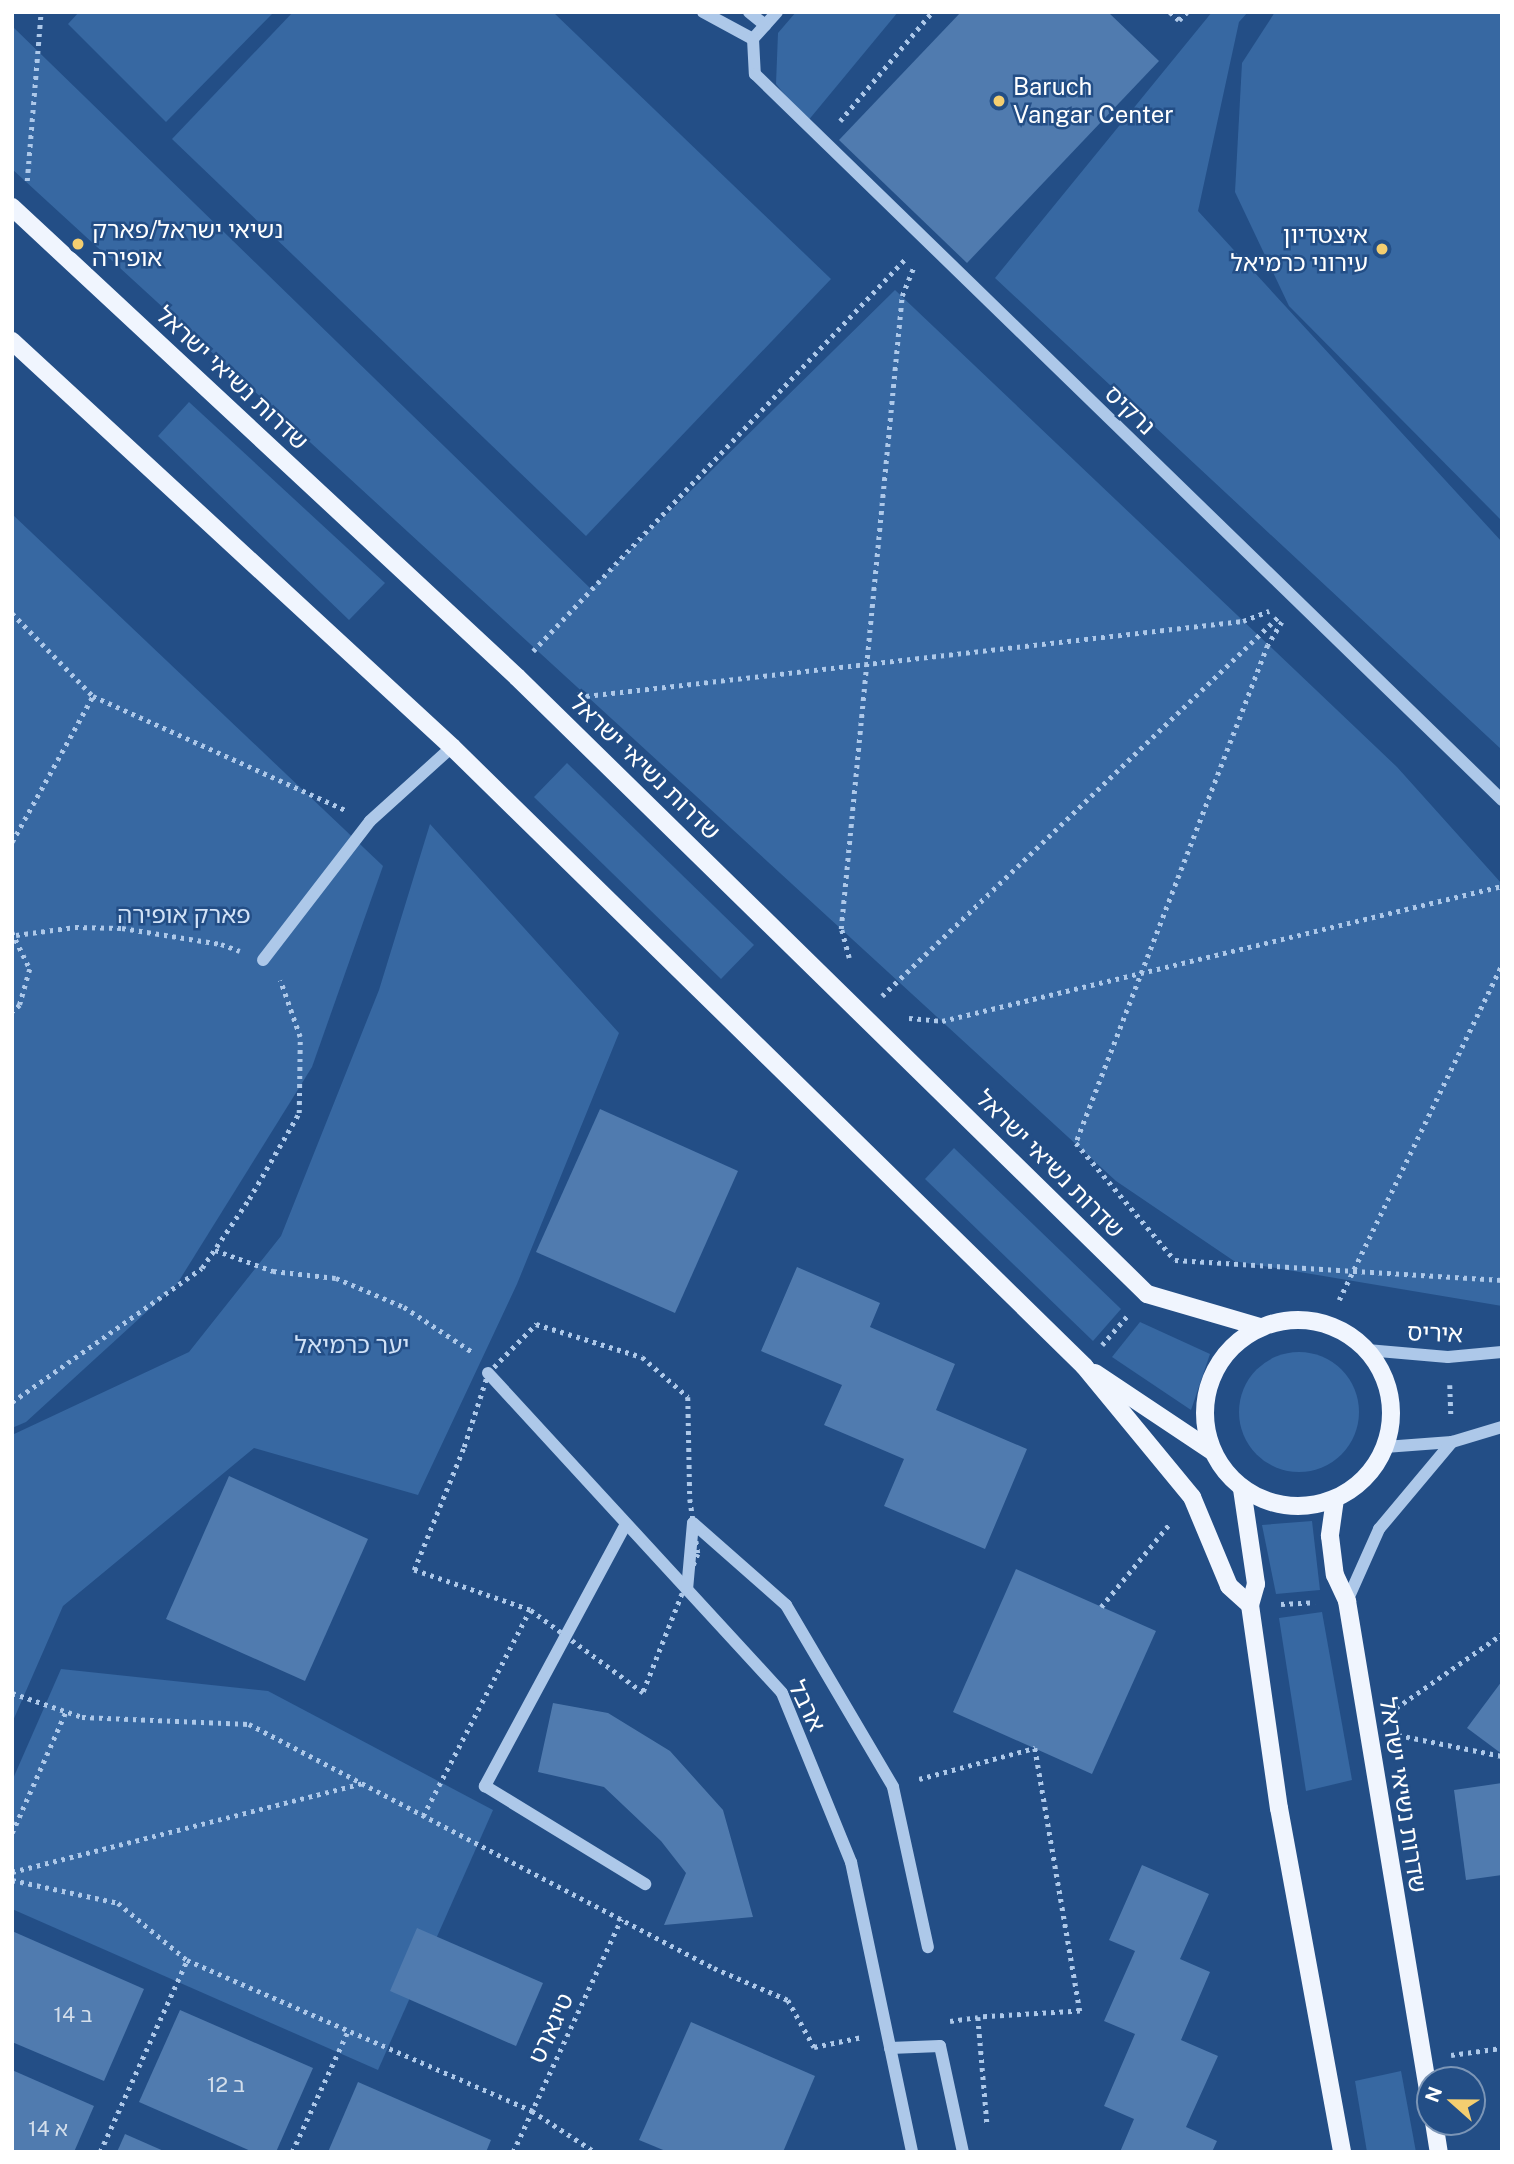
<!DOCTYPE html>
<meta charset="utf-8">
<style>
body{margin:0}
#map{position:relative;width:1514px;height:2164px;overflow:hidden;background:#234e86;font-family:"Public Sans","Noto Sans Hebrew",sans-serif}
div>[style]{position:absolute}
.green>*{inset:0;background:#3768a2}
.round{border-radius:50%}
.building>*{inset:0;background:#507baf}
.path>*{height:4.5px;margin-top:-2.25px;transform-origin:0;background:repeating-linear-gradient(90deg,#adc8e9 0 3.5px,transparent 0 8.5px)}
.minor>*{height:12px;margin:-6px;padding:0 6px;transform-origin:6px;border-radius:6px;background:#adc8e9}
.major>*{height:18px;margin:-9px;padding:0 9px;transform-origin:9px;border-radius:9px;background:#f0f5fe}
.major>.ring{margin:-9px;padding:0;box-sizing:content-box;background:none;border:18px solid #f0f5fe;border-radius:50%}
.dots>*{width:19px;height:19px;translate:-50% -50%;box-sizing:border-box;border:4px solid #234e86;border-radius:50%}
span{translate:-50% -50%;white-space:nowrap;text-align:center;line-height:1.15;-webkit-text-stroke:5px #234e86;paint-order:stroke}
.number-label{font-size:21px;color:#d3deeb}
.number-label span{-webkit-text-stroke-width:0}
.poi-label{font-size:24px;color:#fff}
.left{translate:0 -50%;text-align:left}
.right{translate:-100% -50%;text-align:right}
.street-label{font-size:24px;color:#fff}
.park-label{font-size:24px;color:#d1e2f7}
.frame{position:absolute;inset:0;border:14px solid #fff;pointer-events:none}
.north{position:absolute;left:1416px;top:2066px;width:70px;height:70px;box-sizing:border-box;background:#234e86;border:2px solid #7b95b6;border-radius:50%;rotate:291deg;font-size:19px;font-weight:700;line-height:28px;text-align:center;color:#fff}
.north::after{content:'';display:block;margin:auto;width:24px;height:32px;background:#f4ce70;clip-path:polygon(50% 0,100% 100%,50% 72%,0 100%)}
</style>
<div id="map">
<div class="green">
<i style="clip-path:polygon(79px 12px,274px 12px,166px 122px,68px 24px)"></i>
<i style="clip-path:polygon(293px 12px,553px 12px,831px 279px,586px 536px,172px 139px)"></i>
<i style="clip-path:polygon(796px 12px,898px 12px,807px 122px,776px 84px,778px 33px)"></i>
<i style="clip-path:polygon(1212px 12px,1248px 12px,1239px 22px,1198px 211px,1502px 542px,1502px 750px,995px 278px)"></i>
<i style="clip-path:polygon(1275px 12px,1502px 12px,1502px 521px,1289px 306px,1235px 192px,1242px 63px)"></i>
<i style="clip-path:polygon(12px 26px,591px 589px,895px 290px,1397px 767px,1502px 884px,1502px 1306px,1234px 1261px,1116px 1181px,12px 169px)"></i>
<i style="clip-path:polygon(189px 402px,385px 583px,349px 620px,158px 436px)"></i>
<i style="clip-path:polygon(12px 514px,383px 866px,312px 1067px,177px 1284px,26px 1422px,12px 1428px)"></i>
<i style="clip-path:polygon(567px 763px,754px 945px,721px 979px,534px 797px)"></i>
<i style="clip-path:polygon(430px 824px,619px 1033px,517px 1284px,418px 1495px,254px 1448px,63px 1606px,12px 1723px,12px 1435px,189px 1352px,281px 1236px,379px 990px)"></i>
<i style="clip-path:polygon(954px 1148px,1121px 1309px,1093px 1341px,925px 1179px)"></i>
<i style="clip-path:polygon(1140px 1322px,1210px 1354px,1191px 1410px,1112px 1357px)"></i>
<i class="round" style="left:1239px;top:1352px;width:120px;height:120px"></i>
<i style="clip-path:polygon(1312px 1521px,1320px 1590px,1276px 1594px,1262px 1525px)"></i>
<i style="clip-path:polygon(1322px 1612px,1352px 1780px,1306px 1791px,1279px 1618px)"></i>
<i style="clip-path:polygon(61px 1669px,268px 1691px,493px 1810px,378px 2070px,12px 1909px,12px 1781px)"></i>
<i style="clip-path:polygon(1401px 2071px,1416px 2152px,1367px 2152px,1355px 2081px)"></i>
</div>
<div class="building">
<i style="clip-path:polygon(961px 12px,1108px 12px,1159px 61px,967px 263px,839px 140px)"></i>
<i style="clip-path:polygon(600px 1109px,738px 1171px,675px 1313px,536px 1252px)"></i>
<i style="clip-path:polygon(797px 1267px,880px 1303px,870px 1327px,955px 1364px,936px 1410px,1027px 1449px,985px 1549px,884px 1506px,904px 1459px,824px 1425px,842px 1385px,761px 1351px)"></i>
<i style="clip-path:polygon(229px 1476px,368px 1539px,305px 1681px,166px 1619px)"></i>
<i style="clip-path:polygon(1016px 1569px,1156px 1631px,1092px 1774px,953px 1712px)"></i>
<i style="clip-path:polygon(1502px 1681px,1502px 1754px,1467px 1728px)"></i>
<i style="clip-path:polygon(553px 1703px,608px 1713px,670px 1751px,723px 1810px,753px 1917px,664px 1925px,686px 1873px,661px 1841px,604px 1787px,538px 1772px)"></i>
<i style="clip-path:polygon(1502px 1783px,1502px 1875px,1466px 1880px,1454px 1790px)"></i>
<i style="clip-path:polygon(1142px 1865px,1209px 1894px,1180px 1959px,1210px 1972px,1181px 2040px,1218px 2056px,1186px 2127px,1217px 2141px,1212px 2152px,1120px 2152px,1134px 2119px,1104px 2106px,1135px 2034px,1104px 2021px,1135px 1951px,1109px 1940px)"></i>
<i style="clip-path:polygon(417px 1928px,543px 1983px,516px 2046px,390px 1991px)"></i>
<i style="clip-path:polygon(12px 1931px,144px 1989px,104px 2081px,12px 2042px)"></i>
<i style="clip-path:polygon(180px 2010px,313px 2068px,276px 2152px,253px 2152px,139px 2102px)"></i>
<i style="clip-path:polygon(691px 2022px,815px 2076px,783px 2152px,668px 2152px,639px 2140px)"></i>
<i style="clip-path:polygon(12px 2070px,94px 2106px,74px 2152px,12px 2152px)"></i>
<i style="clip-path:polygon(358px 2082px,491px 2140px,486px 2152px,328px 2152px)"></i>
<i style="clip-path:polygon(125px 2134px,166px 2152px,117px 2152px)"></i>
</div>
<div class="path">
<i style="left:1170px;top:12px;width:12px;rotate:42deg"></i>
<i style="left:1179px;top:20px;width:11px;rotate:-45deg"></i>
<i style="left:840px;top:121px;width:143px;rotate:-49.8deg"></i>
<i style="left:27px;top:181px;width:170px;rotate:-85.3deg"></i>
<i style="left:12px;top:613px;width:116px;rotate:45.7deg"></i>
<i style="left:1282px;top:622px;width:27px;rotate:121deg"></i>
<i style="left:1268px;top:645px;width:534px;rotate:111.08deg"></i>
<i style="left:1076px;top:1143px;width:153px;rotate:49.8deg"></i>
<i style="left:1175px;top:1260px;width:328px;rotate:3.5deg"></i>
<i style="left:533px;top:651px;width:543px;rotate:-46.49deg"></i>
<i style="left:577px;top:694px;width:9px;rotate:13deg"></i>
<i style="left:586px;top:696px;width:661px;rotate:-6.51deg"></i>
<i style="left:1243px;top:621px;width:28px;rotate:-21deg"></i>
<i style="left:12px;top:842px;width:167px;rotate:-61deg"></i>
<i style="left:93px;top:696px;width:277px;rotate:24.3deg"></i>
<i style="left:12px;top:932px;width:41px;rotate:64.1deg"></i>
<i style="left:30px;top:969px;width:37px;rotate:106deg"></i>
<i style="left:20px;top:1005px;width:11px;rotate:139deg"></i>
<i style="left:16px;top:935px;width:60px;rotate:-7.7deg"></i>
<i style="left:75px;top:927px;width:47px;rotate:1.2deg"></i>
<i style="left:122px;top:928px;width:100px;rotate:9.2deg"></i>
<i style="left:221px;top:944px;width:20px;rotate:20deg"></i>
<i style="left:849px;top:958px;width:30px;rotate:-105deg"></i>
<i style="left:841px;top:929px;width:636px;rotate:-84.5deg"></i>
<i style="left:902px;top:296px;width:32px;rotate:-68deg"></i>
<i style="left:882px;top:996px;width:548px;rotate:-43.74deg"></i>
<i style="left:909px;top:1018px;width:33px;rotate:5deg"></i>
<i style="left:942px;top:1021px;width:576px;rotate:-13.55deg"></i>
<i style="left:215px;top:1250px;width:62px;rotate:19.9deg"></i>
<i style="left:273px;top:1271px;width:63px;rotate:6.3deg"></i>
<i style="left:336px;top:1278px;width:74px;rotate:23.1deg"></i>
<i style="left:404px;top:1307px;width:84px;rotate:33.3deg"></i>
<i style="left:1339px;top:1300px;width:373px;rotate:-64.1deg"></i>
<i style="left:536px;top:1324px;width:111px;rotate:17.3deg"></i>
<i style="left:642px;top:1357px;width:61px;rotate:41deg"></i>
<i style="left:688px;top:1397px;width:102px;rotate:88.9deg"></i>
<i style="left:690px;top:1499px;width:56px;rotate:81.7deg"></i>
<i style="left:698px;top:1554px;width:149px;rotate:111.6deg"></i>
<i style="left:643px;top:1693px;width:140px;rotate:-143.7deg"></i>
<i style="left:530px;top:1610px;width:123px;rotate:-161deg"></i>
<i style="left:414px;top:1570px;width:133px;rotate:-67.9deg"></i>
<i style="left:464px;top:1447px;width:78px;rotate:-72deg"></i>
<i style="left:488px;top:1373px;width:69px;rotate:-45.6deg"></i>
<i style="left:1102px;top:1345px;width:40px;rotate:-49deg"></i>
<i style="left:1450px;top:1385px;width:29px;rotate:88deg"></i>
<i style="left:12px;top:1402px;width:232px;rotate:-35.2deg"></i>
<i style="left:202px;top:1268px;width:83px;rotate:-55.7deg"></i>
<i style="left:249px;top:1199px;width:99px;rotate:-59.8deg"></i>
<i style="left:299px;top:1113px;width:76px;rotate:-89.2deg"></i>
<i style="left:300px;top:1037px;width:60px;rotate:-109.3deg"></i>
<i style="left:1281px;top:1604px;width:34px;rotate:-3deg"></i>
<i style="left:1101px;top:1607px;width:110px;rotate:-50.5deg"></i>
<i style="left:12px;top:1693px;width:74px;rotate:18.9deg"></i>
<i style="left:82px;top:1717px;width:167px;rotate:2.4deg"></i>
<i style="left:249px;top:1724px;width:525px;rotate:27.69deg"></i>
<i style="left:714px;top:1968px;width:81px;rotate:23.4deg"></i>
<i style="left:788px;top:2000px;width:54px;rotate:61deg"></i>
<i style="left:814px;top:2047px;width:49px;rotate:-11.8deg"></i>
<i style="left:1396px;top:1708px;width:129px;rotate:-34.9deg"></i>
<i style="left:1398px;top:1735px;width:106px;rotate:11.4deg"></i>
<i style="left:919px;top:1779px;width:120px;rotate:-15deg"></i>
<i style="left:1035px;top:1748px;width:267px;rotate:80.3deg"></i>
<i style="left:1080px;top:2011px;width:102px;rotate:176.6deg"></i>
<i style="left:423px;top:1816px;width:232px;rotate:-62.6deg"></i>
<i style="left:12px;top:1833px;width:133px;rotate:-66.1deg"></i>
<i style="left:12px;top:1872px;width:363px;rotate:-14.2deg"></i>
<i style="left:12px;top:1880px;width:108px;rotate:12.2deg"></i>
<i style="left:118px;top:1903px;width:89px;rotate:39.6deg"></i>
<i style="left:187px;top:1960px;width:377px;rotate:23.6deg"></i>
<i style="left:532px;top:2111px;width:75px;rotate:33.1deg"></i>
<i style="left:950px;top:2021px;width:28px;rotate:-8deg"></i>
<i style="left:978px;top:2017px;width:106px;rotate:85.1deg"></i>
<i style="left:1451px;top:2055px;width:51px;rotate:-7.8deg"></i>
<i style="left:100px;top:2152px;width:211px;rotate:-65.6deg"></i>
<i style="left:292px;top:2152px;width:133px;rotate:-65.2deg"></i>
<i style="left:513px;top:2152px;width:257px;rotate:-65.1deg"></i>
</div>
<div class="minor">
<i style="left:703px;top:12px;width:57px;rotate:28.4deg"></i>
<i style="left:749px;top:12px;width:21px;rotate:39deg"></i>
<i style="left:777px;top:12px;width:36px;rotate:132deg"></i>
<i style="left:753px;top:39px;width:35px;rotate:87deg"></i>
<i style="left:755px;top:74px;width:1042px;rotate:44.18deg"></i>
<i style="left:263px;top:960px;width:175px;rotate:-52.4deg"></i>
<i style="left:370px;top:821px;width:110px;rotate:-42.1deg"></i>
<i style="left:1367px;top:1350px;width:81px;rotate:4.9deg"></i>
<i style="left:1448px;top:1357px;width:54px;rotate:-5.3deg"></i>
<i style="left:488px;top:1373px;width:435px;rotate:47.4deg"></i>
<i style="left:782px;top:1693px;width:183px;rotate:67.8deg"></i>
<i style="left:851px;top:1862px;width:296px;rotate:78.1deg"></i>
<i style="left:1385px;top:1447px;width:67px;rotate:-4.3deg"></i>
<i style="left:1452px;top:1442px;width:52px;rotate:-16.7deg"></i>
<i style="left:626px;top:1524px;width:298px;rotate:118.3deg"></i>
<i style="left:485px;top:1786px;width:188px;rotate:31.5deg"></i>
<i style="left:687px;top:1590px;width:67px;rotate:-84.9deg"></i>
<i style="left:693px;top:1523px;width:124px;rotate:41.4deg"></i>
<i style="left:786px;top:1605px;width:211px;rotate:59.5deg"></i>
<i style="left:893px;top:1787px;width:164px;rotate:77.7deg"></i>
<i style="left:1347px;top:1601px;width:79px;rotate:-66deg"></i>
<i style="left:1379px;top:1529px;width:114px;rotate:-50deg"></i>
<i style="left:890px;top:2048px;width:50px;rotate:-2.3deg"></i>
<i style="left:940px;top:2046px;width:108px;rotate:77.8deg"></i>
</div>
<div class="major">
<i style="left:12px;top:207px;width:690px;rotate:42.94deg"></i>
<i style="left:517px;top:677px;width:882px;rotate:44.4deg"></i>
<i style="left:1147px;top:1294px;width:118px;rotate:16.3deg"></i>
<i style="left:12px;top:341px;width:599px;rotate:42.7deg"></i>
<i style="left:452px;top:747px;width:885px;rotate:44.4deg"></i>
<i style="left:1084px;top:1366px;width:170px;rotate:50.5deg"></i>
<i style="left:1192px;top:1497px;width:96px;rotate:67.4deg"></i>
<i style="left:1229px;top:1586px;width:28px;rotate:42deg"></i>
<i class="ring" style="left:1205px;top:1320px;width:168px;height:168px"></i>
<i style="left:1095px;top:1373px;width:141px;rotate:33.7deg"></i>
<i style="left:1242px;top:1489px;width:96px;rotate:81.6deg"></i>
<i style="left:1256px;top:1584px;width:22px;rotate:106deg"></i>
<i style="left:1250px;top:1605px;width:205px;rotate:81.9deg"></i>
<i style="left:1279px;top:1808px;width:350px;rotate:79.6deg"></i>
<i style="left:1335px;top:1499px;width:37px;rotate:98deg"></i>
<i style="left:1330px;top:1536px;width:39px;rotate:83deg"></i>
<i style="left:1335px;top:1575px;width:29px;rotate:65deg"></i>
<i style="left:1347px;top:1601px;width:508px;rotate:80.59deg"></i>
<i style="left:1434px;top:2122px;width:30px;rotate:81deg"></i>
</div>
<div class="dots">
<i style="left:999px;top:101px;background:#f4ce70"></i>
<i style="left:78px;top:244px;background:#f4ce70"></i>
<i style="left:1382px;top:249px;background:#f4ce70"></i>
</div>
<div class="number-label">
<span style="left:73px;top:2015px">14 ב</span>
<span style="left:226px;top:2085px">12 ב</span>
<span style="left:48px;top:2129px">14 א</span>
</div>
<div class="poi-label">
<span class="left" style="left:1013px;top:101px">Baruch<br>Vangar Center</span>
<span class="left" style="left:92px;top:244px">נשיאי ישראל/פארק<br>אופירה</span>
<span class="right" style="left:1368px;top:249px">איצטדיון<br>עירוני כרמיאל</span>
</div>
<div class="street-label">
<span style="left:232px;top:378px;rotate:43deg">שדרות נשיאי ישראל</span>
<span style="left:1130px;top:410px;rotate:44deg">נרקיס</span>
<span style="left:645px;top:767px;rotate:44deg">שדרות נשיאי ישראל</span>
<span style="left:1050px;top:1164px;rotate:45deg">שדרות נשיאי ישראל</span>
<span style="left:1435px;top:1333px;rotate:2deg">איריס</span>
<span style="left:807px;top:1706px;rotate:64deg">ארבל</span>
<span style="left:1403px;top:1795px;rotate:81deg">שדרות נשיאי ישראל</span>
<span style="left:551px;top:2028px;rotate:-65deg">טיגארט</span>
</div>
<div class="park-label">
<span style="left:184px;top:915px">פארק אופירה</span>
<span style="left:352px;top:1345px">יער כרמיאל</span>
</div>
<div class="frame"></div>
<div class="north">N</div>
</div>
